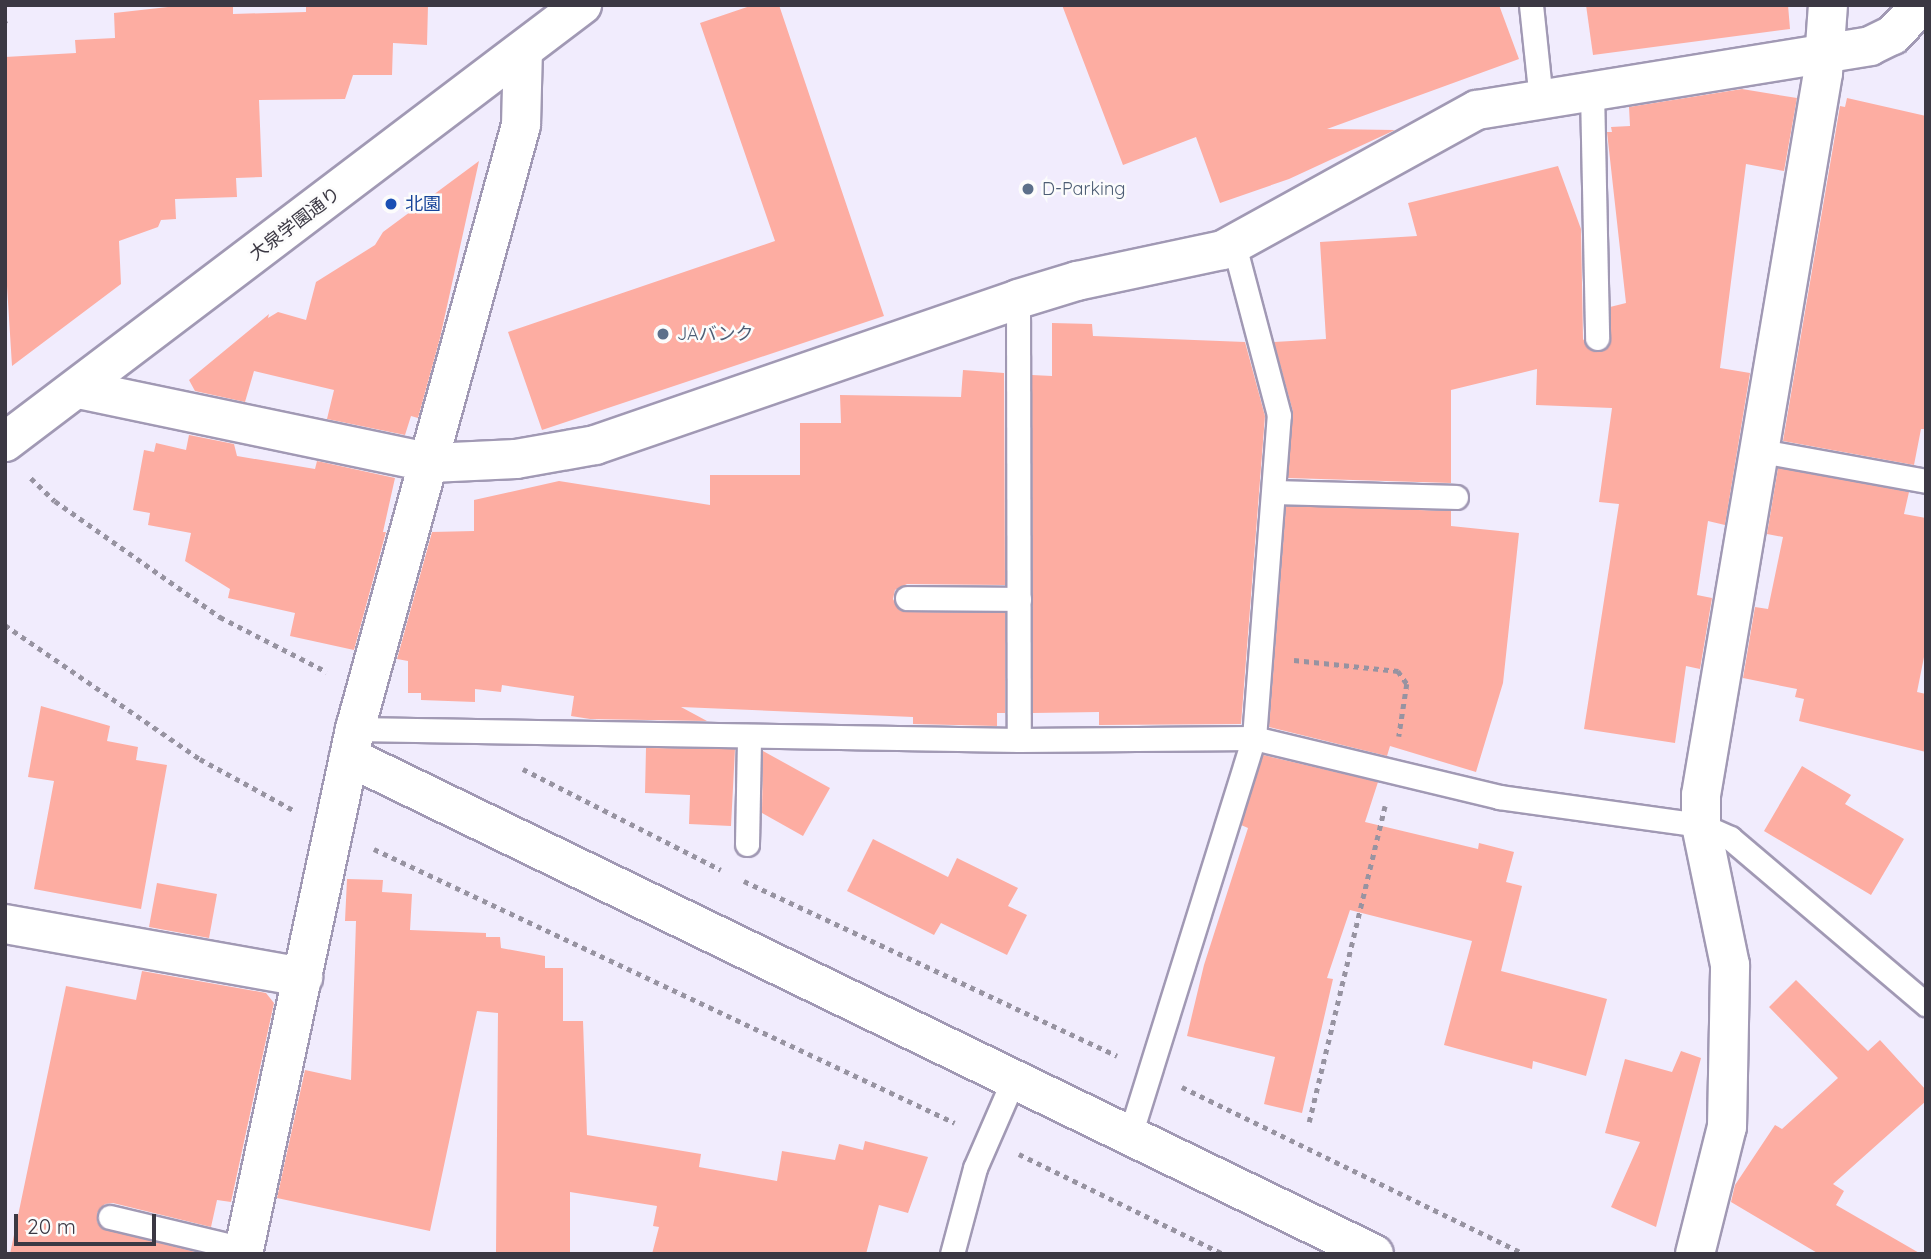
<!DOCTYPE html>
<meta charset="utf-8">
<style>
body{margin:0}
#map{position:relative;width:1931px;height:1259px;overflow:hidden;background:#f1ecfd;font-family:Quicksand,"Noto Sans JP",sans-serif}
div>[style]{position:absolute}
.building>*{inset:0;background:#fdada2}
.path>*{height:4.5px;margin-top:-2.25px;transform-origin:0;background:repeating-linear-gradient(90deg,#9793a1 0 5px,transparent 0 10px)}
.roads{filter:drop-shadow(2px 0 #a199b4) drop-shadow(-2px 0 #a199b4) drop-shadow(0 2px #a199b4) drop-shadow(0 -2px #a199b4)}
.service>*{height:23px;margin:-11.5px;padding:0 11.5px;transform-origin:11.5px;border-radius:11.5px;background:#fff}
.minor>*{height:38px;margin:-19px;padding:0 19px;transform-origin:19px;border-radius:19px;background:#fff}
.tertiary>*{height:38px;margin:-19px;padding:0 19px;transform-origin:19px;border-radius:19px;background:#fff}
.dots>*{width:19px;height:19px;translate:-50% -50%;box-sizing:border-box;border:4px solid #fcfcfc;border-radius:50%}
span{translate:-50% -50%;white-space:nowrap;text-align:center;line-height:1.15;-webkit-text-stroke:5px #fcfcfc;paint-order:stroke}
.service-label{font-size:18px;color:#4e5e75}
.left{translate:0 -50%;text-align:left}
.transit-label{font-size:18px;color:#164399}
.street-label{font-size:18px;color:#3b3843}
.frame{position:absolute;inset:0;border:7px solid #3b3843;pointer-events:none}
.scale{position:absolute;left:14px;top:1214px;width:142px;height:32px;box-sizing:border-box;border:4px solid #3b3843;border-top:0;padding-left:9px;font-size:21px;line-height:24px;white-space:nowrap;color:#3b3843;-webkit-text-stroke:5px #fcfcfc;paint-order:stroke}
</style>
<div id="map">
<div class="building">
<i style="clip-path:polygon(186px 5px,233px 5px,233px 14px,306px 12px,306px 5px,428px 5px,427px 45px,393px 43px,392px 75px,353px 75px,345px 99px,259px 100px,262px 177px,236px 178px,237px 197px,175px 199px,176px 219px,161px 220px,158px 227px,119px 241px,121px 284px,12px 366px,5px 254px,5px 57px,76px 53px,75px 40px,115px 38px,114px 13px)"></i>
<i style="clip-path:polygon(753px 5px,779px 5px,884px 316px,542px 430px,508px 332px,775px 241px,700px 23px)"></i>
<i style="clip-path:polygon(1062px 5px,1499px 5px,1519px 59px,1327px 129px,1395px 130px,1289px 179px,1220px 203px,1196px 137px,1123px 165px)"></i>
<i style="clip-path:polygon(1586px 5px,1788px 5px,1790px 29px,1593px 55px)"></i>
<i style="clip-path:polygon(1742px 89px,1797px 98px,1784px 171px,1746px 164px,1720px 368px,1750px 373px,1725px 525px,1708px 521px,1697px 595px,1712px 598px,1700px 669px,1686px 666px,1675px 743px,1584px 729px,1619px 504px,1599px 502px,1612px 408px,1536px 405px,1537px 369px,1451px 390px,1451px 483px,1288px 478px,1293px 412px,1274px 342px,1326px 339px,1320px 242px,1417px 236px,1408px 203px,1558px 166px,1581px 229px,1583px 339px,1590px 350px,1604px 350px,1611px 338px,1610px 307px,1626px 303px,1607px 132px,1612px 132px,1611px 127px,1630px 126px,1629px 107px)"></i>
<i style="clip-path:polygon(1847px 98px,1926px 116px,1926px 429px,1921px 429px,1914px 465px,1783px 441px,1840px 106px,1845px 107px)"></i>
<i style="clip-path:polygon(479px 161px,440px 338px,418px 418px,411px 416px,405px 435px,327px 419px,334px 390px,254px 371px,245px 402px,195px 391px,189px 380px,269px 314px,268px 318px,278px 312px,306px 320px,316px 282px,375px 245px,383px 232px)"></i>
<i style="clip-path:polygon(1052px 323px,1092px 324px,1093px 336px,1245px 342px,1265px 416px,1241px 724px,1099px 725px,1099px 712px,1033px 713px,1032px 375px,1052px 376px)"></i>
<i style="clip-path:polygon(963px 370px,1004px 373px,1005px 585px,907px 584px,895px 590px,893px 599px,899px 610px,907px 612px,1005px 613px,1005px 713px,997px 713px,997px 726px,913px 724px,913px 717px,681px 707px,707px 721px,590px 719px,571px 716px,574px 696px,502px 685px,501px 692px,475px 689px,475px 702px,421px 700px,421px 693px,408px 693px,408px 661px,397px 659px,432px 532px,474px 531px,474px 500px,559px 481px,710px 505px,710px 475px,800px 475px,800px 423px,841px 423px,840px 395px,961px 397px)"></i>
<i style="clip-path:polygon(189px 435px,234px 444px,237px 456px,315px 469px,317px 461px,395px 478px,383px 532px,386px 532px,354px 650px,290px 636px,295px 613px,228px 598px,230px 589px,185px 561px,191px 533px,148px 525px,150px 513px,133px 510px,144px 450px,154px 452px,156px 443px,186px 450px)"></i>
<i style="clip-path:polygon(1778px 468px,1909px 492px,1904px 514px,1926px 518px,1926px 647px,1917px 692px,1926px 694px,1926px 752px,1799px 721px,1804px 699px,1795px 697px,1797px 689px,1743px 678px,1755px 607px,1768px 609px,1783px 537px,1767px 534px)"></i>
<i style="clip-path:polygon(1286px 506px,1451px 511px,1451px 526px,1519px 533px,1503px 683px,1476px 772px,1390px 746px,1387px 756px,1269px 727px)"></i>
<i style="clip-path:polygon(41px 706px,110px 726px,107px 741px,138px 747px,136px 760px,167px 765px,141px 909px,34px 889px,54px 781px,28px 777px)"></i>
<i style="clip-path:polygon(646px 748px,735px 749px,731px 826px,689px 824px,690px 795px,645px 793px)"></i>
<i style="clip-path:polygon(763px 751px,830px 788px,803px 836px,762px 813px)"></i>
<i style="clip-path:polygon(1263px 755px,1378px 782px,1365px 822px,1478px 849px,1479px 843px,1514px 852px,1506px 882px,1522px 886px,1501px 971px,1607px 999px,1586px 1076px,1533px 1061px,1532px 1069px,1444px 1045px,1472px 941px,1350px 910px,1327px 978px,1333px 979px,1302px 1113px,1264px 1104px,1275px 1057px,1187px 1036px,1204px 965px,1248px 828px,1241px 825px)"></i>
<i style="clip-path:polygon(1802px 766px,1851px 795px,1845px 804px,1904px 839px,1871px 895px,1764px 831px)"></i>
<i style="clip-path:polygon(873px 839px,948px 877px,957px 858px,1018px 888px,1008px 906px,1027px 915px,1007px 955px,941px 923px,934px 935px,847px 891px)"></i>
<i style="clip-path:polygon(347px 879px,383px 880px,382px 892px,412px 894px,410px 930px,486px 933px,486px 937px,500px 937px,501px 948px,545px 956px,545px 968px,563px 968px,563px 1021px,583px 1021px,587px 1135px,701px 1154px,699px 1167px,777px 1181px,782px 1151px,835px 1160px,839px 1144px,863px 1150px,865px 1141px,928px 1157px,908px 1213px,879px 1205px,866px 1254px,652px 1254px,659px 1227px,653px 1226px,657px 1206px,570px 1192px,570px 1254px,496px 1254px,498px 1013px,477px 1011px,430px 1231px,277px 1198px,305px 1070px,351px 1080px,356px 921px,345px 921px)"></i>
<i style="clip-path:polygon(157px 883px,217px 894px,209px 938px,149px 927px)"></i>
<i style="clip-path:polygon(142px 971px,266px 993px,274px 1003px,231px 1202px,217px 1200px,211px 1227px,113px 1203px,105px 1204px,97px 1213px,97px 1222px,106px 1230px,204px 1254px,10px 1254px,66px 986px,136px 1000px)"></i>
<i style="clip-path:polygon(1796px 980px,1868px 1051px,1880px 1040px,1926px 1090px,1926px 1101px,1833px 1184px,1844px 1191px,1836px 1205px,1921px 1254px,1819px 1254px,1731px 1202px,1735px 1185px,1775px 1125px,1782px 1129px,1838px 1078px,1769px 1007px)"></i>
<i style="clip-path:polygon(1681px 1051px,1701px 1058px,1656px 1227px,1611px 1207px,1640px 1142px,1605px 1133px,1625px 1059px,1672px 1072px)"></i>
</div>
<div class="path">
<i style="left:5px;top:21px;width:2px;rotate:-27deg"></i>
<i style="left:31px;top:478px;width:33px;rotate:44deg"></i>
<i style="left:55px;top:501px;width:202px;rotate:35.1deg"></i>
<i style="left:220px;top:617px;width:120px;rotate:27.2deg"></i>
<i style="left:5px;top:625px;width:237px;rotate:34.5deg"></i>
<i style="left:200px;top:759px;width:106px;rotate:28.7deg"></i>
<i style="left:1294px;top:660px;width:105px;rotate:6deg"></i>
<i style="left:1398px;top:671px;width:16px;rotate:55deg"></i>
<i style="left:1407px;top:684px;width:53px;rotate:98.7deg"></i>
<i style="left:523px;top:769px;width:222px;rotate:27deg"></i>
<i style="left:374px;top:849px;width:642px;rotate:25.25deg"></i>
<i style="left:744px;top:881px;width:412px;rotate:25.1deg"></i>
<i style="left:1182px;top:1087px;width:381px;rotate:26deg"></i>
<i style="left:1309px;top:1122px;width:325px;rotate:-76.5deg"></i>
<i style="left:1019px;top:1154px;width:227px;rotate:26.1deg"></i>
</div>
<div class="roads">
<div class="service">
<i style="left:1531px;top:5px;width:96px;rotate:84deg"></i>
<i style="left:1592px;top:91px;width:247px;rotate:88.8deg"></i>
<i style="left:1018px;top:299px;width:441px;rotate:89.9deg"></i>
<i style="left:1756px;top:450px;width:173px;rotate:10.3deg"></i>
<i style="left:1276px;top:492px;width:180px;rotate:1.6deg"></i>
<i style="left:907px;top:598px;width:112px;rotate:0.5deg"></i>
<i style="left:355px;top:729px;width:664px;rotate:0.95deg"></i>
<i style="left:1019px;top:740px;width:235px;rotate:-0.5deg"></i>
<i style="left:1254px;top:738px;width:252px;rotate:13.5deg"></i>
<i style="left:1499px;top:797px;width:204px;rotate:7.9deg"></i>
<i style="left:1701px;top:825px;width:32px;rotate:24deg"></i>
<i style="left:1730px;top:838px;width:257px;rotate:40.3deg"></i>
<i style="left:747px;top:844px;width:108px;rotate:-88.9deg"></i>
<i style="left:1131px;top:1132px;width:413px;rotate:-72.7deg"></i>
<i style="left:1254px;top:738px;width:324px;rotate:-85.6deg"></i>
<i style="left:1279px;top:415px;width:176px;rotate:-104.8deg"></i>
<i style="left:110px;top:1217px;width:138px;rotate:13.4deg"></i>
<i style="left:952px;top:1254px;width:89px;rotate:-75deg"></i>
<i style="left:975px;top:1168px;width:100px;rotate:-66.5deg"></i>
</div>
<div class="minor">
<i style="left:78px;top:389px;width:361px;rotate:11.8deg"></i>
<i style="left:431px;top:463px;width:85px;rotate:-2.7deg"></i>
<i style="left:516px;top:459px;width:80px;rotate:-10deg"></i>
<i style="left:595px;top:445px;width:447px;rotate:-19deg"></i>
<i style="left:1018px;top:299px;width:62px;rotate:-17deg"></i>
<i style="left:1077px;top:281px;width:149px;rotate:-12deg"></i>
<i style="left:1223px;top:250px;width:290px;rotate:-28.9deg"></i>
<i style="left:1477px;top:110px;width:398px;rotate:-9.2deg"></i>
<i style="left:1870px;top:46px;width:25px;rotate:-26deg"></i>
<i style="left:1893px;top:35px;width:41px;rotate:-47deg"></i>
<i style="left:5px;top:924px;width:303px;rotate:10.1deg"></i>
<i style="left:243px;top:1254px;width:537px;rotate:-77.96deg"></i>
<i style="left:355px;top:729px;width:626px;rotate:-74.63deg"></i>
<i style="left:521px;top:125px;width:74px;rotate:-88.5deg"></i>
<i style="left:1695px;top:1254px;width:131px;rotate:-75.9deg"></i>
<i style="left:1727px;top:1127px;width:162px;rotate:-88.9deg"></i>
<i style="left:1730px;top:965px;width:143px;rotate:-101.7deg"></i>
<i style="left:1701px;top:825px;width:30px;rotate:-90deg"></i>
<i style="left:1701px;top:795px;width:732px;rotate:-80.41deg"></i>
<i style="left:1823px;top:73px;width:68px;rotate:-85.8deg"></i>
</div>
<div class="tertiary">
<i style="left:5px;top:442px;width:724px;rotate:-37.14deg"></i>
<i style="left:349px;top:757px;width:1139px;rotate:25.87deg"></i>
</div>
</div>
<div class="dots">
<i style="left:1028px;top:189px;background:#5c6f8a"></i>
<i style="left:391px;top:204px;background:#1a4fb4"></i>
<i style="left:663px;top:334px;background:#5c6f8a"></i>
</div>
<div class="service-label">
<span class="left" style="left:1042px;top:189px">D-Parking</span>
<span class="left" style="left:677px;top:334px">JAバンク</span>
</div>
<div class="transit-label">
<span class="left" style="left:405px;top:204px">北園</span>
</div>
<div class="street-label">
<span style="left:295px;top:224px;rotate:-37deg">大泉学園通り</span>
</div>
<div class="frame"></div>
<div class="scale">20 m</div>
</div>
